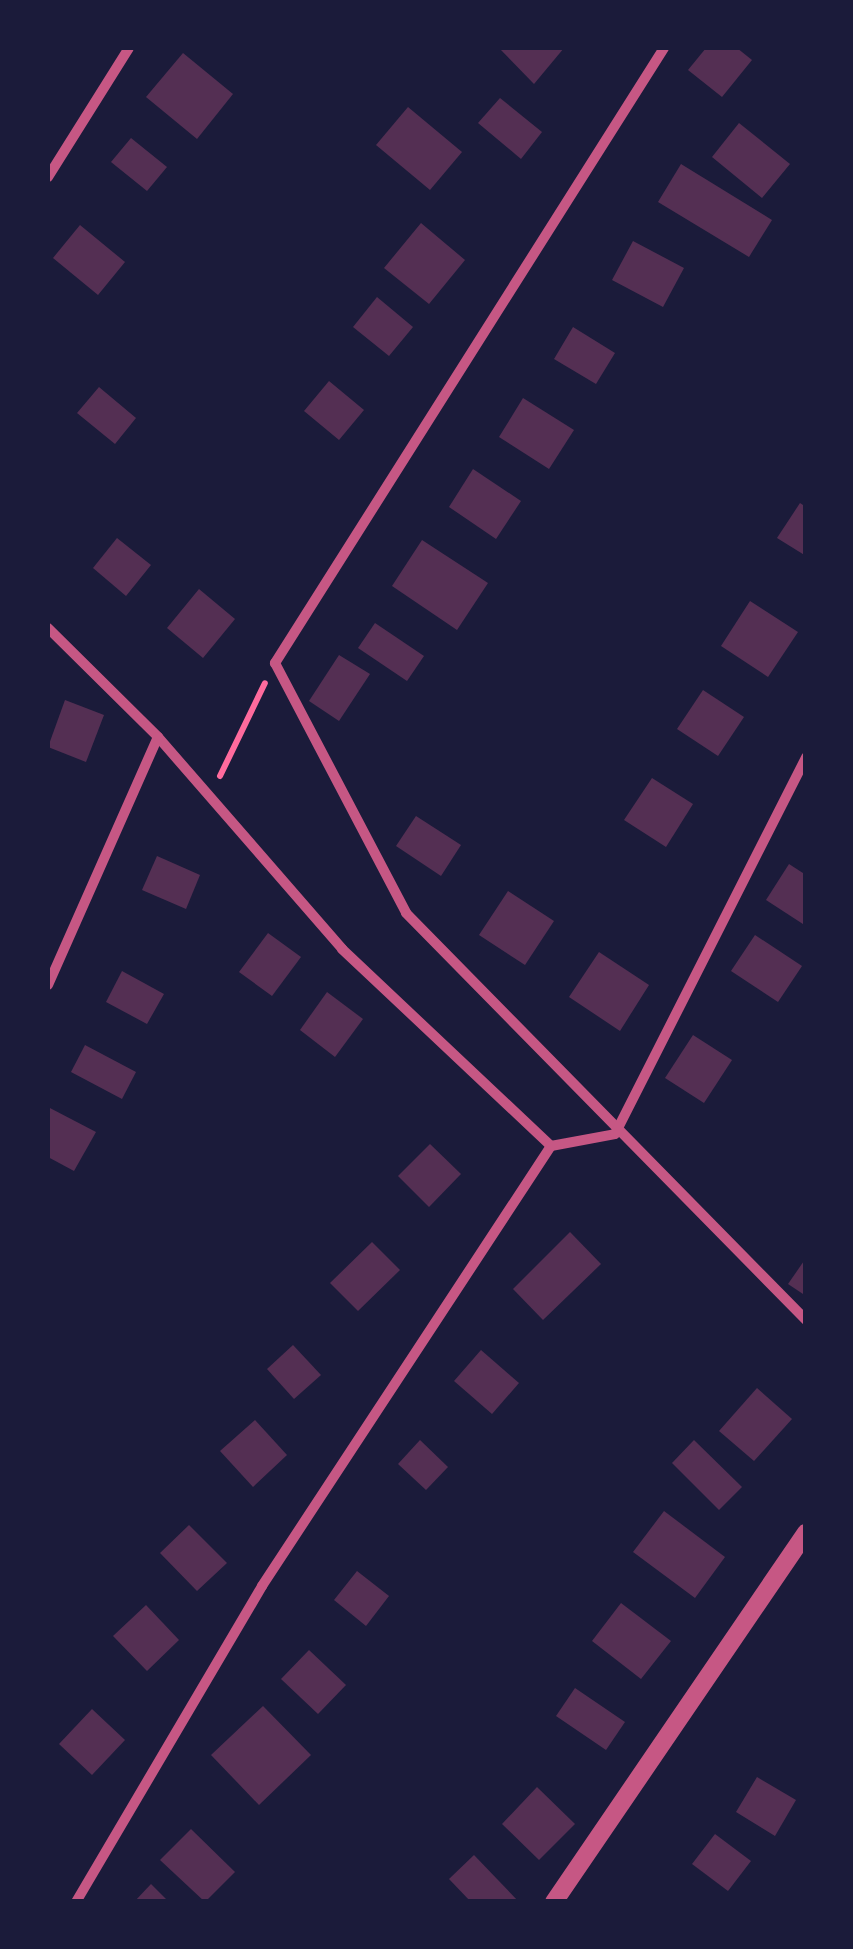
<!DOCTYPE html>
<style>
body{margin:0}
#map{position:relative;width:853px;height:1949px;overflow:hidden;background:#1b1b3a;font-family:Roboto,sans-serif}
div>[style]{position:absolute}
.building>*{inset:0;background:#542f53}
.path>*{height:6px;margin:-3px;padding:0 3px;transform-origin:3px;border-radius:3px;background:#ff6b9d}
.minor>*{height:10px;margin:-5px;padding:0 5px;transform-origin:5px;border-radius:5px;background:#c65784}
.tertiary>*{height:18px;margin:-9px;padding:0 9px;transform-origin:9px;border-radius:9px;background:#c65784}
span{translate:-50% -50%;white-space:nowrap;text-align:center;line-height:1.15;-webkit-text-stroke:9px #1b1b3a;paint-order:stroke}
.frame{position:absolute;inset:0;border:50px solid #1b1b3a;pointer-events:none}
</style>
<div id="map">
<div class="building">
<i style="clip-path:polygon(499px 48px,564px 48px,534px 84px)"></i>
<i style="clip-path:polygon(706px 48px,737px 48px,752px 60px,722px 97px,688px 70px)"></i>
<i style="clip-path:polygon(183px 53px,233px 94px,197px 139px,146px 97px)"></i>
<i style="clip-path:polygon(500px 98px,542px 132px,521px 159px,478px 123px)"></i>
<i style="clip-path:polygon(408px 107px,462px 152px,430px 190px,376px 145px)"></i>
<i style="clip-path:polygon(739px 123px,790px 164px,762px 198px,712px 157px)"></i>
<i style="clip-path:polygon(131px 138px,167px 167px,147px 191px,111px 162px)"></i>
<i style="clip-path:polygon(681px 164px,772px 220px,749px 257px,658px 202px)"></i>
<i style="clip-path:polygon(421px 223px,465px 260px,429px 304px,384px 268px)"></i>
<i style="clip-path:polygon(80px 225px,125px 262px,98px 295px,53px 258px)"></i>
<i style="clip-path:polygon(633px 241px,684px 268px,663px 307px,612px 280px)"></i>
<i style="clip-path:polygon(377px 297px,413px 327px,389px 356px,353px 327px)"></i>
<i style="clip-path:polygon(573px 327px,615px 353px,596px 384px,554px 359px)"></i>
<i style="clip-path:polygon(329px 381px,364px 410px,339px 440px,304px 411px)"></i>
<i style="clip-path:polygon(99px 387px,136px 418px,115px 444px,77px 413px)"></i>
<i style="clip-path:polygon(523px 398px,574px 430px,549px 469px,499px 437px)"></i>
<i style="clip-path:polygon(473px 469px,521px 501px,496px 539px,449px 507px)"></i>
<i style="clip-path:polygon(800px 503px,806px 507px,806px 556px,777px 538px)"></i>
<i style="clip-path:polygon(117px 538px,151px 565px,126px 596px,93px 568px)"></i>
<i style="clip-path:polygon(422px 540px,488px 583px,457px 630px,392px 586px)"></i>
<i style="clip-path:polygon(199px 589px,235px 619px,203px 658px,167px 628px)"></i>
<i style="clip-path:polygon(750px 601px,798px 632px,768px 677px,721px 646px)"></i>
<i style="clip-path:polygon(375px 623px,424px 656px,407px 681px,358px 648px)"></i>
<i style="clip-path:polygon(339px 655px,370px 674px,339px 721px,309px 701px)"></i>
<i style="clip-path:polygon(703px 690px,744px 717px,718px 756px,677px 729px)"></i>
<i style="clip-path:polygon(65px 700px,104px 715px,86px 762px,48px 747px)"></i>
<i style="clip-path:polygon(652px 778px,693px 804px,666px 847px,624px 820px)"></i>
<i style="clip-path:polygon(416px 816px,461px 845px,441px 876px,396px 846px)"></i>
<i style="clip-path:polygon(157px 856px,200px 875px,186px 909px,142px 890px)"></i>
<i style="clip-path:polygon(789px 864px,806px 875px,806px 926px,766px 900px)"></i>
<i style="clip-path:polygon(508px 891px,554px 921px,525px 965px,479px 935px)"></i>
<i style="clip-path:polygon(268px 933px,301px 957px,272px 996px,239px 972px)"></i>
<i style="clip-path:polygon(755px 935px,802px 966px,778px 1002px,731px 971px)"></i>
<i style="clip-path:polygon(599px 952px,649px 985px,620px 1031px,569px 997px)"></i>
<i style="clip-path:polygon(122px 971px,164px 994px,147px 1024px,106px 1002px)"></i>
<i style="clip-path:polygon(327px 992px,363px 1019px,335px 1057px,300px 1030px)"></i>
<i style="clip-path:polygon(693px 1035px,732px 1060px,704px 1103px,665px 1078px)"></i>
<i style="clip-path:polygon(85px 1045px,136px 1072px,122px 1099px,71px 1072px)"></i>
<i style="clip-path:polygon(48px 1107px,96px 1132px,74px 1171px,48px 1157px)"></i>
<i style="clip-path:polygon(430px 1144px,461px 1174px,429px 1207px,398px 1176px)"></i>
<i style="clip-path:polygon(570px 1232px,601px 1264px,543px 1320px,513px 1289px)"></i>
<i style="clip-path:polygon(372px 1242px,400px 1270px,358px 1311px,330px 1283px)"></i>
<i style="clip-path:polygon(806px 1258px,806px 1296px,788px 1284px)"></i>
<i style="clip-path:polygon(293px 1345px,321px 1375px,294px 1399px,267px 1369px)"></i>
<i style="clip-path:polygon(481px 1350px,519px 1383px,492px 1414px,454px 1381px)"></i>
<i style="clip-path:polygon(757px 1388px,792px 1419px,754px 1461px,719px 1431px)"></i>
<i style="clip-path:polygon(255px 1420px,287px 1455px,253px 1487px,220px 1451px)"></i>
<i style="clip-path:polygon(420px 1440px,448px 1467px,426px 1490px,398px 1464px)"></i>
<i style="clip-path:polygon(694px 1440px,742px 1487px,719px 1510px,672px 1463px)"></i>
<i style="clip-path:polygon(664px 1511px,725px 1557px,695px 1598px,633px 1552px)"></i>
<i style="clip-path:polygon(189px 1525px,227px 1563px,197px 1591px,160px 1553px)"></i>
<i style="clip-path:polygon(357px 1571px,389px 1596px,366px 1626px,334px 1600px)"></i>
<i style="clip-path:polygon(621px 1603px,671px 1641px,641px 1679px,592px 1641px)"></i>
<i style="clip-path:polygon(146px 1605px,179px 1640px,147px 1671px,113px 1636px)"></i>
<i style="clip-path:polygon(309px 1650px,346px 1685px,318px 1714px,281px 1679px)"></i>
<i style="clip-path:polygon(575px 1688px,625px 1722px,606px 1750px,556px 1716px)"></i>
<i style="clip-path:polygon(263px 1706px,311px 1755px,259px 1805px,211px 1755px)"></i>
<i style="clip-path:polygon(92px 1709px,125px 1740px,92px 1775px,59px 1744px)"></i>
<i style="clip-path:polygon(757px 1777px,796px 1800px,775px 1836px,736px 1812px)"></i>
<i style="clip-path:polygon(537px 1787px,575px 1824px,539px 1860px,502px 1824px)"></i>
<i style="clip-path:polygon(191px 1829px,235px 1872px,205px 1902px,160px 1860px)"></i>
<i style="clip-path:polygon(715px 1834px,751px 1861px,728px 1891px,692px 1864px)"></i>
<i style="clip-path:polygon(474px 1855px,519px 1902px,471px 1902px,449px 1879px)"></i>
<i style="clip-path:polygon(151px 1884px,169px 1902px,134px 1902px)"></i>
</div>
<div class="path">
<i style="left:220px;top:776px;width:103px;rotate:-64.2deg"></i>
</div>
<div class="minor">
<i style="left:664px;top:48px;width:728px;rotate:122.31deg"></i>
<i style="left:275px;top:663px;width:282px;rotate:62.3deg"></i>
<i style="left:406px;top:913px;width:571px;rotate:45.5deg"></i>
<i style="left:48px;top:177px;width:152px;rotate:-57.9deg"></i>
<i style="left:48px;top:628px;width:155px;rotate:44.7deg"></i>
<i style="left:158px;top:737px;width:281px;rotate:49deg"></i>
<i style="left:342px;top:949px;width:287px;rotate:43.3deg"></i>
<i style="left:48px;top:985px;width:271px;rotate:-66.1deg"></i>
<i style="left:76px;top:1902px;width:367px;rotate:-59.5deg"></i>
<i style="left:262px;top:1586px;width:526px;rotate:-56.7deg"></i>
<i style="left:551px;top:1146px;width:65px;rotate:-10.6deg"></i>
<i style="left:615px;top:1134px;width:423px;rotate:-63.1deg"></i>
</div>
<div class="tertiary">
<i style="left:554px;top:1902px;width:447px;rotate:-55.7deg"></i>
</div>
<div class="frame"></div>
</div>
